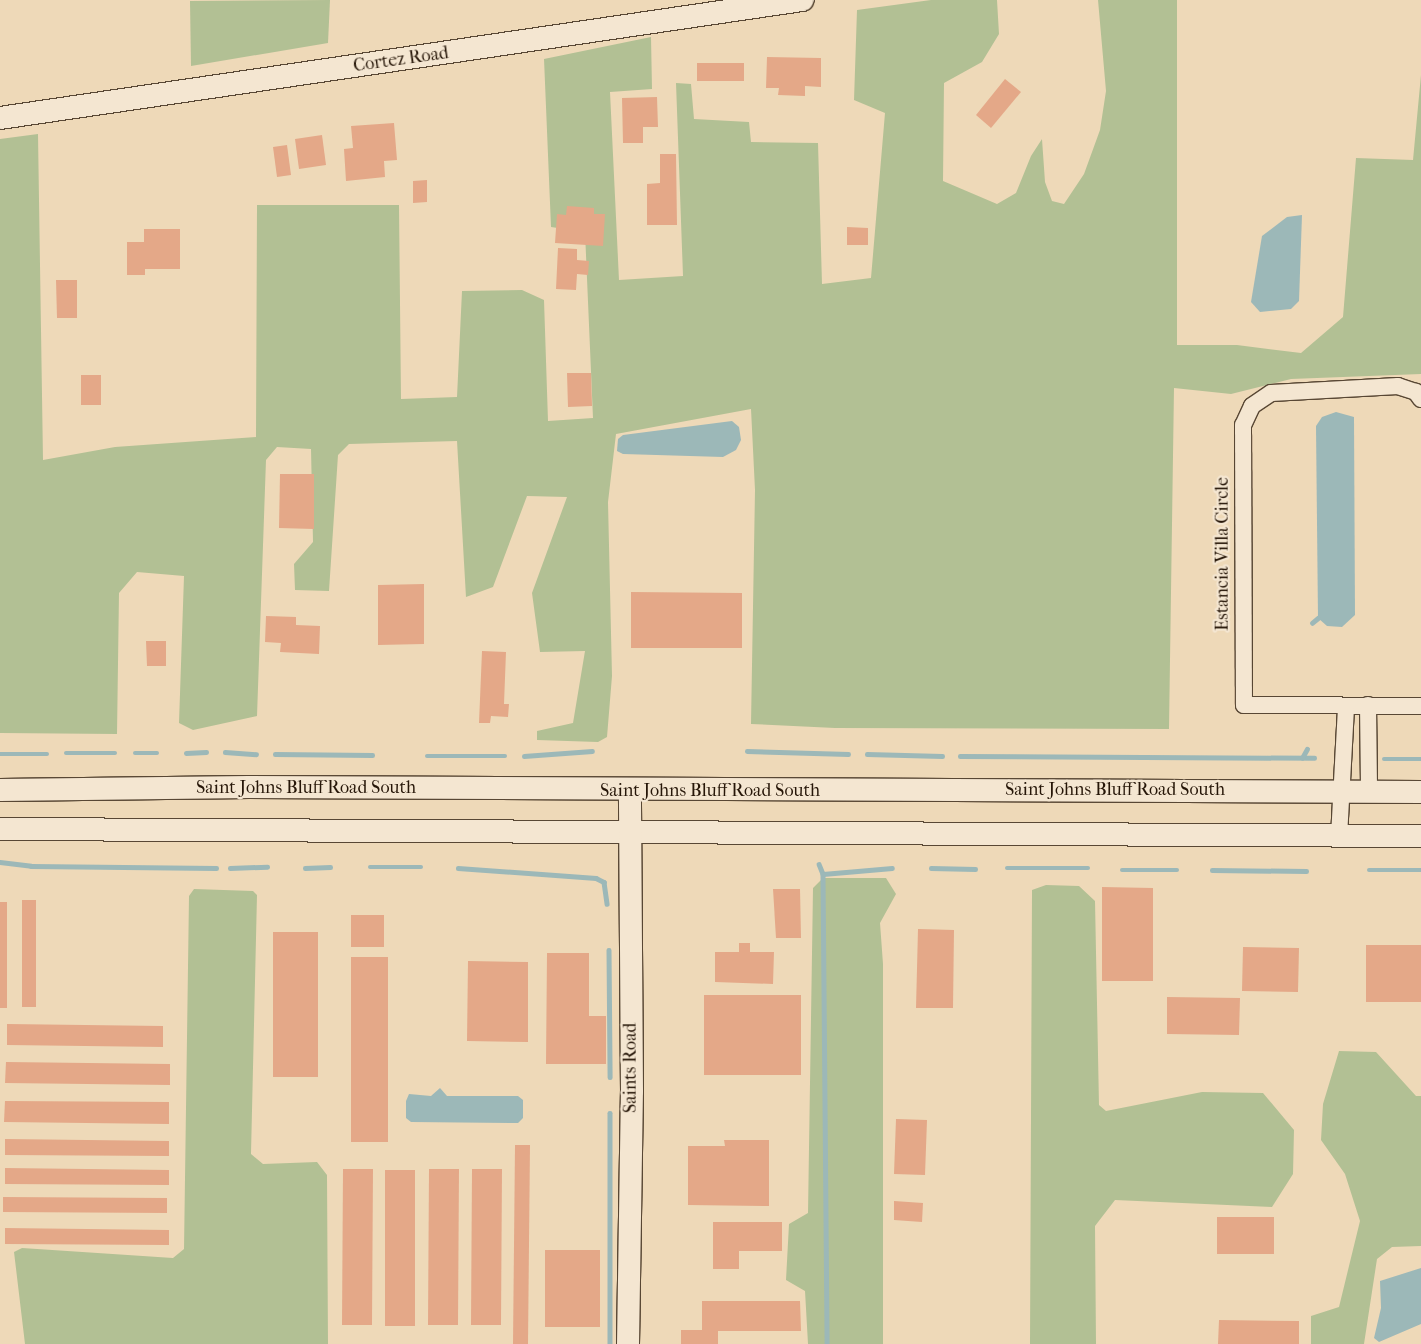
<!DOCTYPE html>
<style>
body{margin:0}
#map{position:relative;width:1421px;height:1344px;overflow:hidden;background:#eed9b8;font-family:"IM FELL French Canon",serif}
div>[style]{position:absolute}
.green>*{inset:0;background:#b2c094}
.water>*{inset:0;background:#9cb8b8}
.stream>*{height:4.5px;margin:-2.25px;padding:0 2.25px;transform-origin:2.25px;border-radius:2.25px;background:#9cb8b8}
.building>*{inset:0;background:#e4a888}
.roads{filter:drop-shadow(1px 0 #584734) drop-shadow(-1px 0 #584734) drop-shadow(0 1px #584734) drop-shadow(0 -1px #584734)}
.street>*{height:16px;margin:-8px;padding:0 8px;transform-origin:8px;border-radius:8px;background:#f4e6d1}
.secondary>*{height:22px;margin:-11px;padding:0 11px;transform-origin:11px;border-radius:11px;background:#f4e6d1}
span{translate:-50% -50%;white-space:nowrap;text-align:center;line-height:1.15;-webkit-text-stroke:4.5px #f4e6d1;paint-order:stroke}
.street-label{font-size:18px;color:#261608}
</style>
<div id="map">
<div class="green">
<i style="clip-path:polygon(330px 0,328px 43px,191px 66px,190px 1px)"></i>
<i style="clip-path:polygon(931px 0,997px 0,999px 34px,982px 62px,944px 83px,943px 181px,997px 204px,1016px 193px,1031px 156px,1042px 139px,1045px 182px,1052px 201px,1064px 204px,1084px 174px,1100px 130px,1106px 91px,1098px 0,1177px 0,1177px 345px,1237px 345px,1301px 353px,1343px 317px,1356px 158px,1413px 160px,1421px 75px,1421px 374px,1291px 379px,1231px 394px,1174px 388px,1169px 729px,835px 728px,751px 724px,755px 490px,751px 409px,616px 434px,608px 502px,612px 676px,607px 737px,598px 742px,537px 740px,537px 731px,573px 723px,585px 651px,540px 652px,532px 593px,567px 497px,527px 496px,493px 587px,466px 597px,457px 441px,349px 444px,338px 455px,329px 591px,295px 590px,294px 564px,313px 542px,311px 449px,277px 447px,266px 460px,257px 716px,193px 730px,179px 723px,184px 576px,137px 572px,119px 593px,117px 734px,0 733px,0 139px,38px 134px,43px 460px,115px 447px,256px 437px,257px 205px,399px 205px,401px 399px,457px 397px,462px 291px,522px 290px,544px 300px,548px 421px,593px 418px,585px 232px,551px 227px,544px 59px,651px 37px,652px 89px,610px 92px,619px 280px,683px 276px,676px 83px,691px 84px,694px 119px,749px 122px,751px 142px,818px 143px,822px 284px,871px 278px,885px 113px,854px 100px,857px 10px)"></i>
<i style="clip-path:polygon(823px 878px,886px 878px,896px 894px,880px 923px,883px 964px,883px 1344px,808px 1344px,805px 1291px,786px 1280px,789px 1224px,808px 1213px,813px 888px)"></i>
<i style="clip-path:polygon(1046px 885px,1079px 886px,1095px 901px,1099px 1105px,1106px 1111px,1202px 1092px,1263px 1093px,1294px 1130px,1293px 1174px,1272px 1207px,1115px 1200px,1095px 1226px,1096px 1344px,1030px 1344px,1032px 890px)"></i>
<i style="clip-path:polygon(194px 889px,253px 891px,257px 895px,251px 1154px,263px 1164px,317px 1162px,327px 1175px,328px 1344px,25px 1344px,14px 1252px,22px 1248px,173px 1258px,184px 1249px,189px 896px)"></i>
<i style="clip-path:polygon(1339px 1051px,1376px 1052px,1416px 1096px,1421px 1096px,1421px 1246px,1392px 1247px,1377px 1259px,1364px 1344px,1311px 1344px,1311px 1316px,1339px 1307px,1360px 1221px,1345px 1174px,1321px 1140px,1323px 1104px)"></i>
</div>
<div class="water">
<i style="clip-path:polygon(1302px 215px,1299px 301px,1291px 309px,1260px 312px,1251px 302px,1262px 236px,1287px 217px)"></i>
<i style="clip-path:polygon(1336px 412px,1354px 417px,1355px 615px,1342px 627px,1327px 626px,1318px 618px,1316px 426px,1322px 417px)"></i>
<i style="clip-path:polygon(732px 421px,739px 427px,741px 440px,736px 450px,723px 457px,623px 454px,617px 451px,618px 439px,623px 435px)"></i>
<i style="clip-path:polygon(440px 1088px,447px 1096px,518px 1096px,523px 1100px,523px 1118px,518px 1123px,411px 1122px,406px 1118px,406px 1101px,409px 1094px,431px 1096px)"></i>
<i style="clip-path:polygon(1421px 1268px,1421px 1324px,1379px 1342px,1374px 1338px,1381px 1308px,1380px 1281px)"></i>
</div>
<div class="stream">
<i style="left:1312px;top:623px;width:8px;rotate:-40deg"></i>
<i style="left:747px;top:751px;width:101px;rotate:1.7deg"></i>
<i style="left:225px;top:752px;width:31px;rotate:4deg"></i>
<i style="left:66px;top:753px;width:49px"></i>
<i style="left:135px;top:753px;width:22px"></i>
<i style="left:186px;top:753px;width:20px;rotate:-3deg"></i>
<i style="left:0;top:754px;width:47px"></i>
<i style="left:275px;top:754px;width:97px;rotate:0.6deg"></i>
<i style="left:867px;top:754px;width:75px;rotate:1.5deg"></i>
<i style="left:427px;top:756px;width:78px"></i>
<i style="left:524px;top:756px;width:68px;rotate:-4.2deg"></i>
<i style="left:960px;top:756px;width:354px;rotate:0.3deg"></i>
<i style="left:1302px;top:758px;width:10px;rotate:-61deg"></i>
<i style="left:1384px;top:759px;width:37px"></i>
<i style="left:0;top:862px;width:31px;rotate:7deg"></i>
<i style="left:31px;top:866px;width:185px;rotate:0.6deg"></i>
<i style="left:819px;top:864px;width:11px;rotate:68deg"></i>
<i style="left:823px;top:874px;width:69px;rotate:-5deg"></i>
<i style="left:370px;top:867px;width:51px"></i>
<i style="left:230px;top:868px;width:37px;rotate:-2deg"></i>
<i style="left:305px;top:868px;width:25px;rotate:-2deg"></i>
<i style="left:458px;top:868px;width:138px;rotate:4.1deg"></i>
<i style="left:596px;top:878px;width:9px;rotate:27deg"></i>
<i style="left:604px;top:882px;width:22px;rotate:82deg"></i>
<i style="left:931px;top:868px;width:44px;rotate:1.3deg"></i>
<i style="left:1007px;top:868px;width:81px"></i>
<i style="left:1122px;top:870px;width:55px"></i>
<i style="left:1212px;top:870px;width:94px;rotate:0.6deg"></i>
<i style="left:1369px;top:870px;width:52px"></i>
<i style="left:823px;top:874px;width:470px;rotate:89.5deg"></i>
<i style="left:609px;top:950px;width:127px;rotate:89.5deg"></i>
<i style="left:610px;top:1113px;width:231px;rotate:90deg"></i>
</div>
<div class="building">
<i style="clip-path:polygon(767px 57px,821px 58px,821px 87px,805px 86px,805px 96px,778px 95px,779px 88px,766px 88px)"></i>
<i style="clip-path:polygon(697px 63px,744px 63px,744px 81px,697px 81px)"></i>
<i style="clip-path:polygon(1005px 79px,1021px 92px,991px 128px,976px 115px)"></i>
<i style="clip-path:polygon(657px 97px,658px 127px,643px 127px,643px 143px,623px 143px,622px 98px)"></i>
<i style="clip-path:polygon(394px 123px,397px 160px,384px 161px,385px 177px,346px 181px,344px 149px,353px 148px,351px 126px)"></i>
<i style="clip-path:polygon(322px 135px,326px 165px,299px 169px,295px 139px)"></i>
<i style="clip-path:polygon(287px 145px,291px 175px,277px 177px,273px 147px)"></i>
<i style="clip-path:polygon(660px 154px,676px 154px,677px 225px,647px 225px,647px 184px,660px 183px)"></i>
<i style="clip-path:polygon(427px 180px,427px 202px,413px 203px,413px 181px)"></i>
<i style="clip-path:polygon(567px 206px,594px 208px,594px 214px,605px 214px,603px 246px,555px 243px,557px 214px,566px 215px)"></i>
<i style="clip-path:polygon(847px 227px,868px 228px,868px 245px,847px 245px)"></i>
<i style="clip-path:polygon(144px 229px,180px 229px,180px 269px,145px 269px,145px 275px,127px 275px,127px 242px,144px 242px)"></i>
<i style="clip-path:polygon(558px 248px,577px 249px,577px 260px,589px 261px,588px 275px,577px 274px,576px 290px,556px 289px)"></i>
<i style="clip-path:polygon(56px 280px,77px 280px,77px 318px,57px 318px)"></i>
<i style="clip-path:polygon(567px 373px,591px 373px,592px 406px,568px 407px)"></i>
<i style="clip-path:polygon(81px 375px,101px 375px,101px 405px,81px 405px)"></i>
<i style="clip-path:polygon(280px 474px,314px 474px,314px 529px,279px 528px)"></i>
<i style="clip-path:polygon(424px 584px,424px 644px,378px 645px,378px 585px)"></i>
<i style="clip-path:polygon(631px 592px,742px 593px,742px 648px,631px 648px)"></i>
<i style="clip-path:polygon(266px 616px,296px 617px,296px 625px,320px 626px,319px 654px,280px 652px,281px 643px,265px 642px)"></i>
<i style="clip-path:polygon(146px 641px,166px 641px,166px 666px,147px 666px)"></i>
<i style="clip-path:polygon(482px 651px,506px 652px,504px 704px,509px 704px,508px 717px,491px 716px,490px 723px,479px 723px)"></i>
<i style="clip-path:polygon(1102px 887px,1153px 888px,1153px 981px,1102px 981px)"></i>
<i style="clip-path:polygon(773px 889px,800px 889px,801px 938px,776px 938px)"></i>
<i style="clip-path:polygon(22px 900px,36px 900px,36px 1007px,22px 1007px)"></i>
<i style="clip-path:polygon(0 902px,7px 902px,7px 1008px,0 1008px)"></i>
<i style="clip-path:polygon(351px 915px,384px 915px,384px 947px,351px 947px)"></i>
<i style="clip-path:polygon(918px 929px,954px 930px,953px 1008px,916px 1008px)"></i>
<i style="clip-path:polygon(273px 932px,318px 932px,318px 1077px,273px 1077px)"></i>
<i style="clip-path:polygon(739px 943px,750px 943px,750px 952px,774px 952px,773px 984px,715px 982px,715px 952px,739px 952px)"></i>
<i style="clip-path:polygon(1366px 945px,1421px 945px,1421px 1002px,1366px 1002px)"></i>
<i style="clip-path:polygon(1243px 947px,1299px 948px,1298px 992px,1242px 991px)"></i>
<i style="clip-path:polygon(547px 953px,589px 953px,589px 1016px,606px 1016px,606px 1064px,546px 1064px)"></i>
<i style="clip-path:polygon(351px 957px,388px 957px,388px 1142px,351px 1142px)"></i>
<i style="clip-path:polygon(468px 961px,528px 962px,528px 1042px,467px 1041px)"></i>
<i style="clip-path:polygon(704px 995px,801px 995px,801px 1075px,704px 1075px)"></i>
<i style="clip-path:polygon(1167px 997px,1240px 998px,1239px 1035px,1167px 1034px)"></i>
<i style="clip-path:polygon(7px 1024px,163px 1026px,163px 1047px,7px 1045px)"></i>
<i style="clip-path:polygon(6px 1062px,170px 1064px,170px 1085px,5px 1083px)"></i>
<i style="clip-path:polygon(5px 1101px,169px 1102px,169px 1124px,4px 1122px)"></i>
<i style="clip-path:polygon(896px 1119px,927px 1120px,925px 1175px,894px 1174px)"></i>
<i style="clip-path:polygon(5px 1139px,169px 1141px,169px 1156px,5px 1155px)"></i>
<i style="clip-path:polygon(724px 1140px,769px 1140px,769px 1206px,688px 1205px,688px 1146px,725px 1146px)"></i>
<i style="clip-path:polygon(515px 1145px,530px 1145px,528px 1344px,513px 1344px)"></i>
<i style="clip-path:polygon(5px 1168px,169px 1170px,169px 1185px,5px 1184px)"></i>
<i style="clip-path:polygon(343px 1169px,373px 1169px,372px 1325px,342px 1325px)"></i>
<i style="clip-path:polygon(429px 1169px,459px 1169px,458px 1325px,428px 1325px)"></i>
<i style="clip-path:polygon(472px 1169px,502px 1169px,501px 1325px,471px 1325px)"></i>
<i style="clip-path:polygon(385px 1170px,415px 1170px,415px 1326px,385px 1326px)"></i>
<i style="clip-path:polygon(3px 1197px,167px 1198px,167px 1213px,3px 1212px)"></i>
<i style="clip-path:polygon(894px 1201px,923px 1203px,922px 1222px,894px 1220px)"></i>
<i style="clip-path:polygon(1217px 1217px,1274px 1217px,1274px 1254px,1217px 1254px)"></i>
<i style="clip-path:polygon(713px 1222px,782px 1222px,782px 1251px,739px 1251px,739px 1269px,713px 1269px)"></i>
<i style="clip-path:polygon(5px 1228px,169px 1230px,169px 1245px,5px 1244px)"></i>
<i style="clip-path:polygon(545px 1250px,600px 1250px,600px 1327px,545px 1327px)"></i>
<i style="clip-path:polygon(702px 1301px,800px 1301px,801px 1331px,718px 1331px,718px 1344px,681px 1344px,681px 1330px,702px 1330px)"></i>
<i style="clip-path:polygon(1219px 1320px,1299px 1321px,1299px 1344px,1218px 1344px)"></i>
</div>
<div class="roads">
<div class="street">
<i style="left:1421px;top:399px;width:9px;rotate:-126deg"></i>
<i style="left:1416px;top:392px;width:19px;rotate:-162deg"></i>
<i style="left:1398px;top:386px;width:127px;rotate:176.8deg"></i>
<i style="left:1271px;top:393px;width:23px;rotate:146deg"></i>
<i style="left:1252px;top:406px;width:21px;rotate:115deg"></i>
<i style="left:1243px;top:425px;width:280px;rotate:89.8deg"></i>
<i style="left:1244px;top:705px;width:177px;rotate:0.3deg"></i>
<i style="left:1368px;top:705px;width:87px;rotate:89.3deg"></i>
<i style="left:1339px;top:837px;width:131px;rotate:-86.9deg"></i>
</div>
<div class="secondary">
<i style="left:0;top:118px;width:811px;rotate:-8.37deg"></i>
<i style="left:0;top:790px;width:249px;rotate:-0.7deg"></i>
<i style="left:249px;top:787px;width:1172px;rotate:0.24deg"></i>
<i style="left:0;top:829px;width:1421px;rotate:0.28deg"></i>
<i style="left:628px;top:1344px;width:253px;rotate:-89.1deg"></i>
<i style="left:632px;top:1091px;width:300px;rotate:-90.4deg"></i>
</div>
</div>
<div class="street-label">
<span style="left:401px;top:60px;rotate:-8deg">Cortez Road</span>
<span style="left:1223px;top:554px;rotate:-90deg">Estancia Villa Circle</span>
<span style="left:306px;top:788px">Saint Johns Bluff Road South</span>
<span style="left:1115px;top:790px">Saint Johns Bluff Road South</span>
<span style="left:710px;top:791px">Saint Johns Bluff Road South</span>
<span style="left:631px;top:1068px;rotate:-90deg">Saints Road</span>
</div>
</div>
